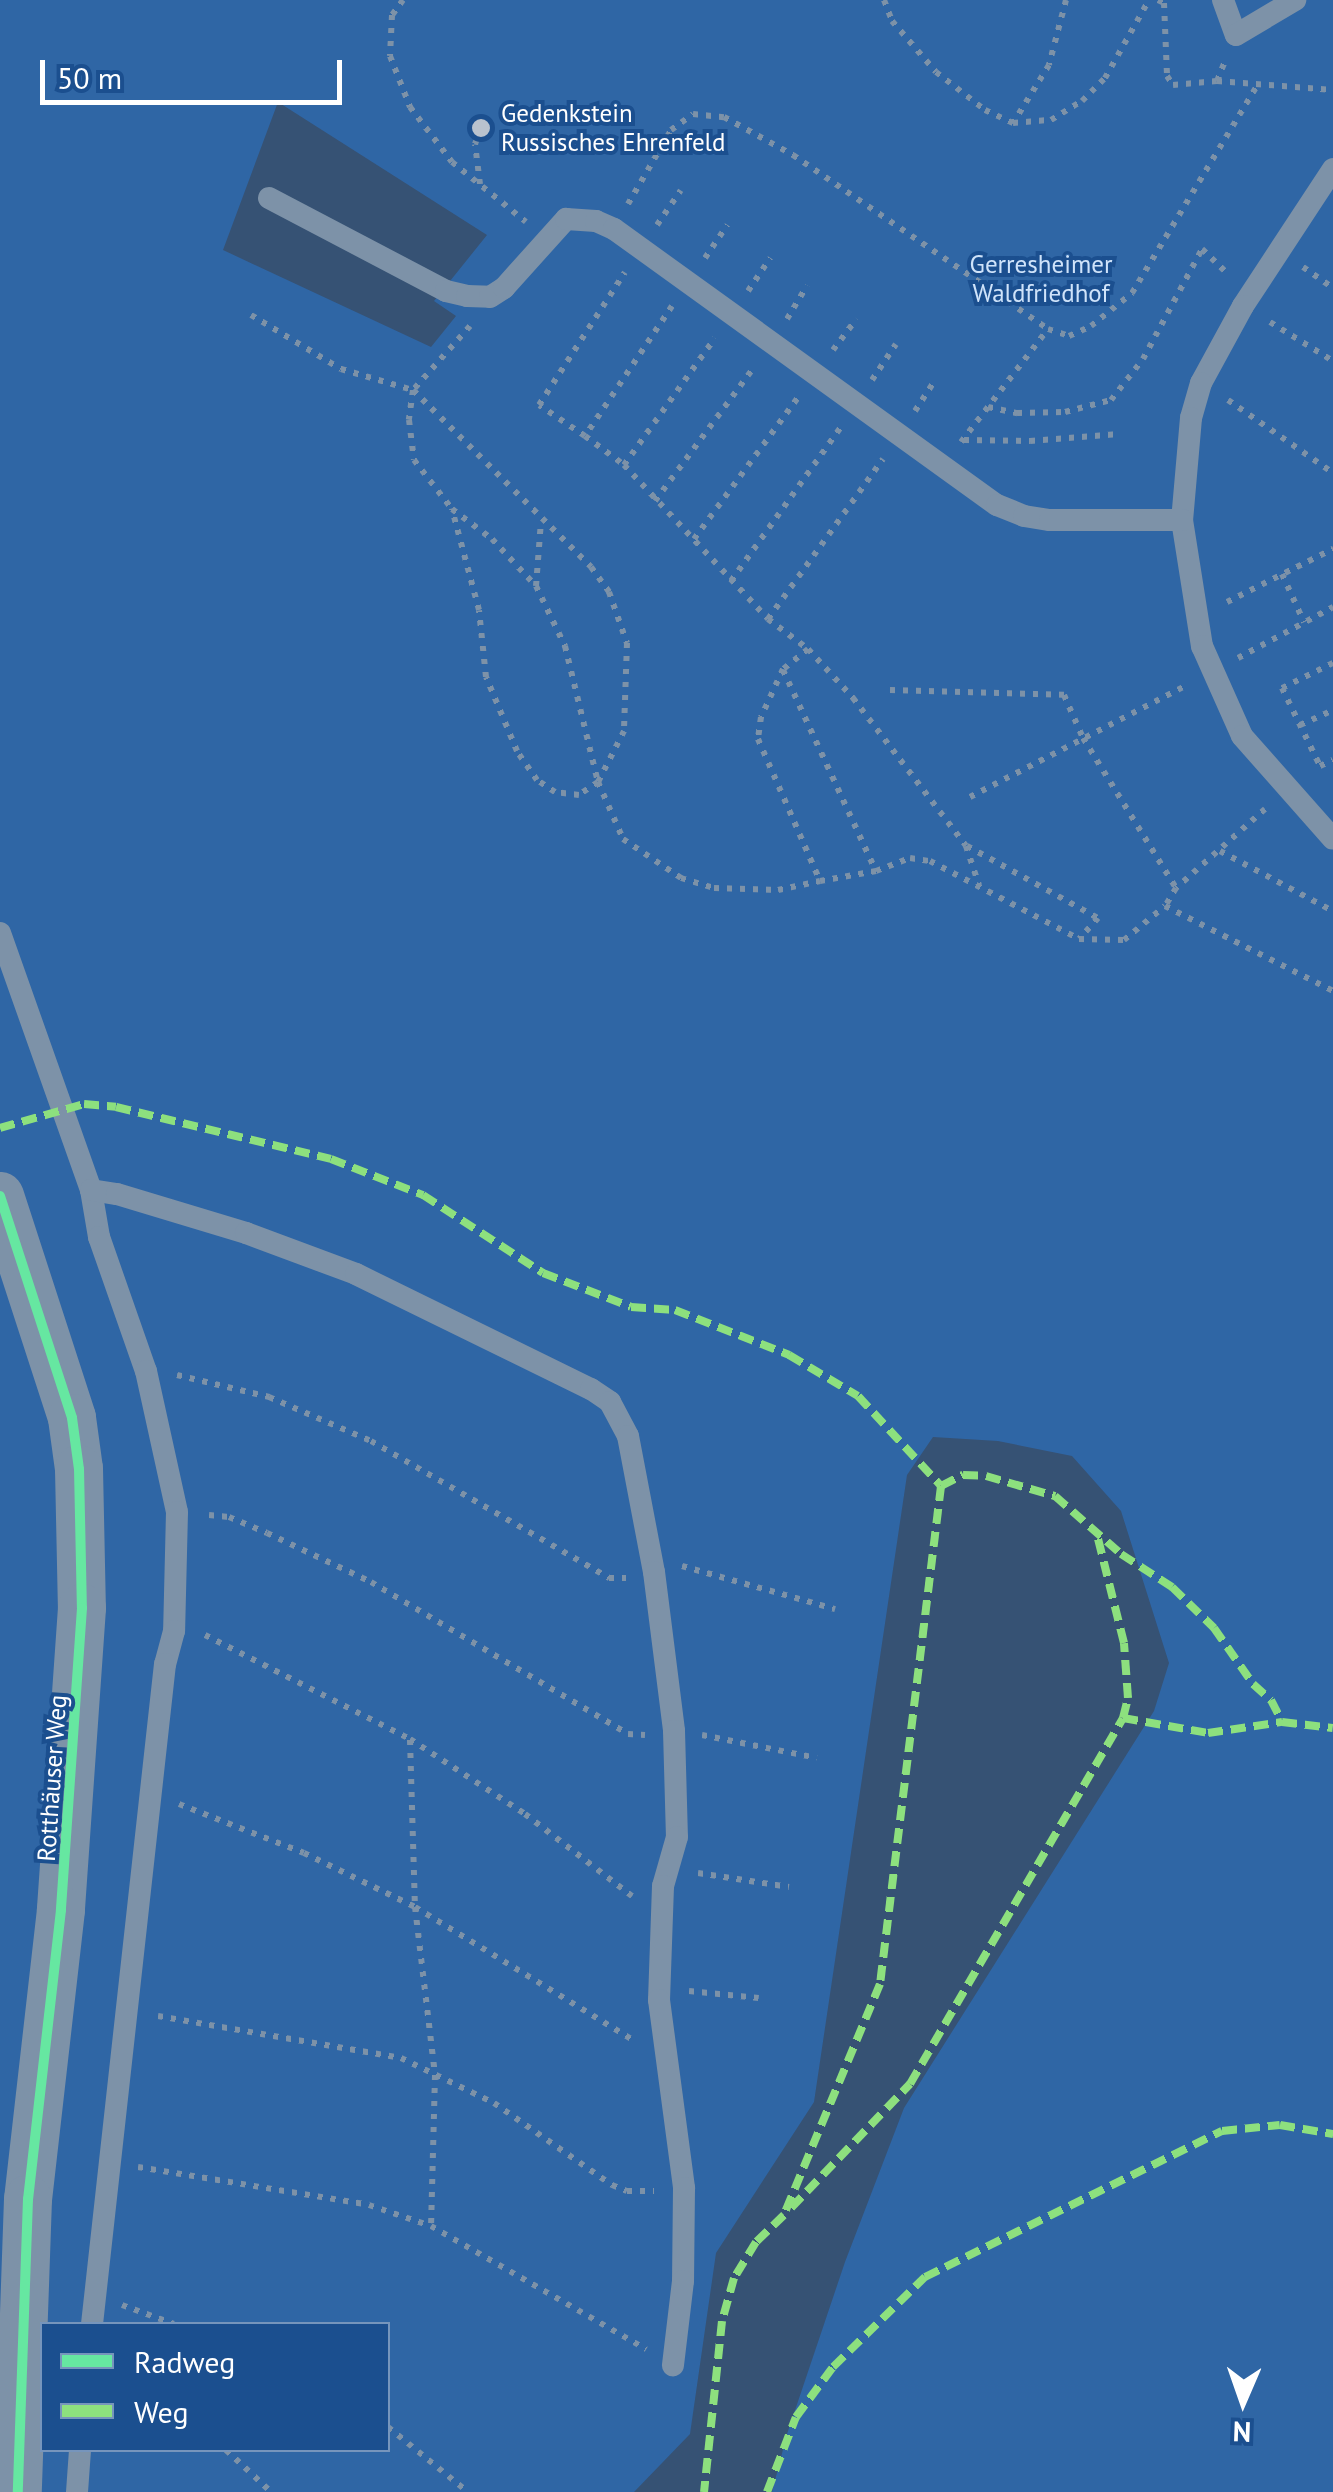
<!DOCTYPE html>
<meta charset="utf-8">
<style>
body{margin:0}
#map{position:relative;width:1333px;height:2492px;overflow:hidden;background:#365274;font-family:"PT Sans",sans-serif}
div>[style]{position:absolute}
.green>*{inset:0;background:#2f66a5}
.path>*{height:6px;margin-top:-3px;transform-origin:0;background:repeating-linear-gradient(90deg,#7d92a8 0 5px,transparent 0 13px)}
.service>*{height:22px;margin:-11px;padding:0 11px;transform-origin:11px;border-radius:11px;background:#7d92a8}
.minor>*{height:48px;margin:-24px;padding:0 24px;transform-origin:24px;border-radius:24px;background:#7d92a8}
.quiet>*{height:8px;margin-top:-4px;transform-origin:0;background:repeating-linear-gradient(90deg,#8de07e 0 15px,transparent 0 23px)}
.cycleway>*{height:10px;margin:-5px;padding:0 5px;transform-origin:5px;border-radius:5px;background:#66e7a1}
.dots>*{width:28px;height:28px;translate:-50% -50%;box-sizing:border-box;border:5px solid #1b4f8f;border-radius:50%}
span{translate:-50% -50%;white-space:nowrap;text-align:center;line-height:1.15;-webkit-text-stroke:8px #1b4f8f;paint-order:stroke}
.poi-label{font-size:25px;color:#fff}
.left{translate:0 -50%;text-align:left}
.park-label{font-size:25px;color:#cfe3fa}
.street-label{font-size:25px;color:#fff}
.legend{position:absolute;left:40px;top:2322px;width:350px;height:130px;box-sizing:border-box;background:#1b4f8f;border:2px solid #7695bc;margin:0;padding:12px 18px;list-style:none;font-size:30px;color:#fff}
.legend li{display:flex;align-items:center;gap:20px;height:50px}
.legend b{width:50px;border:2px solid #7695bc}
.north{position:absolute;left:1193px;top:2352px;width:100px;height:100px;-webkit-text-stroke:8px #1b4f8f;paint-order:stroke;rotate:182deg;font-size:28px;font-weight:700;line-height:40px;text-align:center;color:#fff}
.north::after{content:'';display:block;margin:auto;width:35px;height:45px;background:#fff;clip-path:polygon(50% 0,100% 100%,50% 72%,0 100%)}
.scale{position:absolute;left:40px;top:60px;width:302px;height:45px;box-sizing:border-box;border:5px solid #fff;border-top:0;padding-left:12px;font-size:30px;line-height:35px;white-space:nowrap;color:#fff;-webkit-text-stroke:8px #1b4f8f;paint-order:stroke}
</style>
<div id="map">
<div class="green">
<i style="clip-path:polygon(evenodd,0 0,1333px 0,1333px 2492px,772px 2492px,787px 2434px,845px 2262px,904px 2108px,1154px 1711px,1169px 1663px,1121px 1511px,1072px 1456px,998px 1441px,933px 1437px,907px 1475px,814px 2102px,716px 2253px,690px 2434px,634px 2492px,36px 2492px,67px 1494px,0 2492px,0 0,278px 102px,487px 235px,434px 301px,456px 316px,431px 347px,223px 250px,278px 102px,0 0,42px 2324px,388px 2324px,388px 2450px,42px 2450px,42px 2324px)"></i>
</div>
<div class="path">
<i style="left:403px;top:0;width:19px;rotate:126deg"></i>
<i style="left:392px;top:15px;width:41px;rotate:92.8deg"></i>
<i style="left:390px;top:56px;width:55px;rotate:68.6deg"></i>
<i style="left:410px;top:107px;width:69px;rotate:52.6deg"></i>
<i style="left:452px;top:162px;width:95px;rotate:39deg"></i>
<i style="left:884px;top:0;width:22px;rotate:69deg"></i>
<i style="left:892px;top:21px;width:67px;rotate:49.2deg"></i>
<i style="left:936px;top:72px;width:62px;rotate:37.8deg"></i>
<i style="left:985px;top:110px;width:31px;rotate:25deg"></i>
<i style="left:1066px;top:0;width:67px;rotate:104.7deg"></i>
<i style="left:1049px;top:65px;width:68px;rotate:121.8deg"></i>
<i style="left:1013px;top:123px;width:38px;rotate:-5deg"></i>
<i style="left:1051px;top:120px;width:36px;rotate:-32deg"></i>
<i style="left:1082px;top:101px;width:33px;rotate:-45deg"></i>
<i style="left:1105px;top:78px;width:90px;rotate:-60.6deg"></i>
<i style="left:1158px;top:0;width:7px;rotate:27deg"></i>
<i style="left:1164px;top:3px;width:73px;rotate:87.6deg"></i>
<i style="left:1167px;top:76px;width:11px;rotate:56deg"></i>
<i style="left:1173px;top:85px;width:44px;rotate:-5.2deg"></i>
<i style="left:1217px;top:81px;width:116px;rotate:4.4deg"></i>
<i style="left:1217px;top:81px;width:24px;rotate:-68deg"></i>
<i style="left:480px;top:184px;width:40px;rotate:-97.1deg"></i>
<i style="left:475px;top:144px;width:17px;rotate:-69deg"></i>
<i style="left:628px;top:204px;width:86px;rotate:-59.8deg"></i>
<i style="left:671px;top:130px;width:27px;rotate:-36deg"></i>
<i style="left:693px;top:114px;width:31px;rotate:6deg"></i>
<i style="left:724px;top:117px;width:79px;rotate:28.8deg"></i>
<i style="left:793px;top:155px;width:309px;rotate:34.3deg"></i>
<i style="left:1048px;top:329px;width:22px;rotate:18deg"></i>
<i style="left:1069px;top:336px;width:24px;rotate:-24deg"></i>
<i style="left:1091px;top:326px;width:53px;rotate:-38.8deg"></i>
<i style="left:1132px;top:293px;width:244px;rotate:-58.9deg"></i>
<i style="left:657px;top:225px;width:42px;rotate:-55.6deg"></i>
<i style="left:705px;top:258px;width:40px;rotate:-56deg"></i>
<i style="left:1303px;top:267px;width:37px;rotate:35deg"></i>
<i style="left:748px;top:291px;width:40px;rotate:-56deg"></i>
<i style="left:672px;top:306px;width:156px;rotate:123.8deg"></i>
<i style="left:585px;top:436px;width:49px;rotate:36.6deg"></i>
<i style="left:624px;top:465px;width:211px;rotate:46.9deg"></i>
<i style="left:768px;top:619px;width:50px;rotate:36.9deg"></i>
<i style="left:808px;top:649px;width:32px;rotate:141deg"></i>
<i style="left:783px;top:669px;width:53px;rotate:114.6deg"></i>
<i style="left:761px;top:717px;width:22px;rotate:98deg"></i>
<i style="left:758px;top:739px;width:155px;rotate:66.4deg"></i>
<i style="left:820px;top:881px;width:57px;rotate:-10.1deg"></i>
<i style="left:876px;top:871px;width:36px;rotate:-21deg"></i>
<i style="left:910px;top:858px;width:20px;rotate:9deg"></i>
<i style="left:930px;top:861px;width:168px;rotate:27.6deg"></i>
<i style="left:1079px;top:939px;width:45px;rotate:1.3deg"></i>
<i style="left:1124px;top:940px;width:53px;rotate:-39.7deg"></i>
<i style="left:251px;top:315px;width:105px;rotate:31deg"></i>
<i style="left:341px;top:369px;width:75px;rotate:16.3deg"></i>
<i style="left:413px;top:390px;width:251px;rotate:44.8deg"></i>
<i style="left:591px;top:567px;width:31px;rotate:54deg"></i>
<i style="left:609px;top:592px;width:54px;rotate:70.6deg"></i>
<i style="left:627px;top:643px;width:88px;rotate:92deg"></i>
<i style="left:624px;top:731px;width:57px;rotate:117deg"></i>
<i style="left:598px;top:782px;width:23px;rotate:146deg"></i>
<i style="left:579px;top:795px;width:24px;rotate:-173deg"></i>
<i style="left:555px;top:792px;width:22px;rotate:-146deg"></i>
<i style="left:537px;top:780px;width:35px;rotate:-125deg"></i>
<i style="left:517px;top:751px;width:80px;rotate:-112.7deg"></i>
<i style="left:486px;top:677px;width:67px;rotate:-96deg"></i>
<i style="left:479px;top:610px;width:105px;rotate:-105deg"></i>
<i style="left:787px;top:319px;width:39px;rotate:-59deg"></i>
<i style="left:1270px;top:322px;width:74px;rotate:31.8deg"></i>
<i style="left:470px;top:326px;width:86px;rotate:131.7deg"></i>
<i style="left:413px;top:390px;width:30px;rotate:98deg"></i>
<i style="left:409px;top:420px;width:40px;rotate:82.9deg"></i>
<i style="left:414px;top:460px;width:62px;rotate:52.2deg"></i>
<i style="left:452px;top:509px;width:50px;rotate:36.9deg"></i>
<i style="left:492px;top:539px;width:64px;rotate:46.9deg"></i>
<i style="left:536px;top:586px;width:67px;rotate:64.2deg"></i>
<i style="left:565px;top:646px;width:140px;rotate:76.4deg"></i>
<i style="left:598px;top:782px;width:62px;rotate:66.3deg"></i>
<i style="left:623px;top:839px;width:70px;rotate:33.9deg"></i>
<i style="left:681px;top:878px;width:34px;rotate:17deg"></i>
<i style="left:714px;top:888px;width:64px;rotate:1.8deg"></i>
<i style="left:778px;top:890px;width:43px;rotate:-12.1deg"></i>
<i style="left:833px;top:350px;width:39px;rotate:-53deg"></i>
<i style="left:872px;top:380px;width:43px;rotate:-56.3deg"></i>
<i style="left:1228px;top:400px;width:128px;rotate:34.8deg"></i>
<i style="left:988px;top:407px;width:30px;rotate:12deg"></i>
<i style="left:1017px;top:413px;width:48px;rotate:-1.2deg"></i>
<i style="left:1065px;top:412px;width:48px;rotate:-14.6deg"></i>
<i style="left:1111px;top:400px;width:52px;rotate:-52deg"></i>
<i style="left:1143px;top:359px;width:125px;rotate:-61.8deg"></i>
<i style="left:1202px;top:249px;width:36px;rotate:44deg"></i>
<i style="left:915px;top:411px;width:38px;rotate:-57deg"></i>
<i style="left:585px;top:436px;width:55px;rotate:-146deg"></i>
<i style="left:539px;top:405px;width:158px;rotate:-57.1deg"></i>
<i style="left:964px;top:440px;width:66px;rotate:0.9deg"></i>
<i style="left:1030px;top:441px;width:89px;rotate:-4.5deg"></i>
<i style="left:961px;top:442px;width:143px;rotate:-52.4deg"></i>
<i style="left:624px;top:465px;width:156px;rotate:-54.4deg"></i>
<i style="left:655px;top:501px;width:167px;rotate:-53.5deg"></i>
<i style="left:694px;top:539px;width:177px;rotate:-53.7deg"></i>
<i style="left:1282px;top:574px;width:53px;rotate:65.4deg"></i>
<i style="left:731px;top:581px;width:188px;rotate:-54.5deg"></i>
<i style="left:536px;top:586px;width:65px;rotate:-85.6deg"></i>
<i style="left:1227px;top:602px;width:119px;rotate:-26.6deg"></i>
<i style="left:768px;top:619px;width:197px;rotate:-54.3deg"></i>
<i style="left:808px;top:649px;width:67px;rotate:47.4deg"></i>
<i style="left:853px;top:698px;width:186px;rotate:52.6deg"></i>
<i style="left:966px;top:846px;width:41px;rotate:71.6deg"></i>
<i style="left:1238px;top:658px;width:108px;rotate:-28.2deg"></i>
<i style="left:1333px;top:663px;width:57px;rotate:153.9deg"></i>
<i style="left:1282px;top:688px;width:87px;rotate:64deg"></i>
<i style="left:1320px;top:766px;width:14px;rotate:-25deg"></i>
<i style="left:783px;top:670px;width:221px;rotate:65.2deg"></i>
<i style="left:890px;top:690px;width:174px;rotate:1.6deg"></i>
<i style="left:1064px;top:695px;width:47px;rotate:66.2deg"></i>
<i style="left:1083px;top:738px;width:176px;rotate:58.2deg"></i>
<i style="left:1300px;top:725px;width:36px;rotate:-24deg"></i>
<i style="left:970px;top:797px;width:244px;rotate:-27.3deg"></i>
<i style="left:1265px;top:809px;width:119px;rotate:138.4deg"></i>
<i style="left:1176px;top:888px;width:21px;rotate:121deg"></i>
<i style="left:1165px;top:906px;width:188px;rotate:26.8deg"></i>
<i style="left:967px;top:846px;width:149px;rotate:28.8deg"></i>
<i style="left:1098px;top:918px;width:28px;rotate:132deg"></i>
<i style="left:1220px;top:851px;width:128px;rotate:28deg"></i>
<i style="left:177px;top:1375px;width:95px;rotate:13.4deg"></i>
<i style="left:269px;top:1397px;width:111px;rotate:23.3deg"></i>
<i style="left:371px;top:1441px;width:275px;rotate:29.9deg"></i>
<i style="left:609px;top:1578px;width:17px"></i>
<i style="left:209px;top:1515px;width:20px;rotate:6deg"></i>
<i style="left:229px;top:1517px;width:41px;rotate:22.8deg"></i>
<i style="left:267px;top:1533px;width:115px;rotate:25.2deg"></i>
<i style="left:371px;top:1582px;width:299px;rotate:30.6deg"></i>
<i style="left:628px;top:1734px;width:17px;rotate:3deg"></i>
<i style="left:682px;top:1566px;width:159px;rotate:15.7deg"></i>
<i style="left:205px;top:1635px;width:230px;rotate:26.9deg"></i>
<i style="left:410px;top:1739px;width:137px;rotate:33.1deg"></i>
<i style="left:525px;top:1814px;width:135px;rotate:37.5deg"></i>
<i style="left:702px;top:1735px;width:117px;rotate:11.3deg"></i>
<i style="left:410px;top:1740px;width:167px;rotate:88.3deg"></i>
<i style="left:415px;top:1907px;width:169px;rotate:83.2deg"></i>
<i style="left:435px;top:2075px;width:151px;rotate:91.5deg"></i>
<i style="left:179px;top:1804px;width:134px;rotate:21.4deg"></i>
<i style="left:304px;top:1853px;width:123px;rotate:25.9deg"></i>
<i style="left:415px;top:1907px;width:259px;rotate:31.4deg"></i>
<i style="left:698px;top:1873px;width:92px;rotate:8.7deg"></i>
<i style="left:689px;top:1991px;width:70px;rotate:5.7deg"></i>
<i style="left:158px;top:2016px;width:247px;rotate:9.8deg"></i>
<i style="left:401px;top:2058px;width:103px;rotate:25.8deg"></i>
<i style="left:494px;top:2103px;width:144px;rotate:34.8deg"></i>
<i style="left:612px;top:2185px;width:16px;rotate:22deg"></i>
<i style="left:627px;top:2191px;width:27px"></i>
<i style="left:138px;top:2167px;width:234px;rotate:9.3deg"></i>
<i style="left:369px;top:2205px;width:65px;rotate:18.7deg"></i>
<i style="left:431px;top:2226px;width:248px;rotate:29.8deg"></i>
<i style="left:122px;top:2305px;width:55px;rotate:20.1deg"></i>
<i style="left:388px;top:2427px;width:103px;rotate:39.1deg"></i>
<i style="left:226px;top:2450px;width:62px;rotate:43deg"></i>
</div>
<div class="service">
<i style="left:1223px;top:0;width:37px;rotate:70deg"></i>
<i style="left:1236px;top:35px;width:69px;rotate:-30.7deg"></i>
<i style="left:1333px;top:169px;width:164px;rotate:123.3deg"></i>
<i style="left:1243px;top:306px;width:88px;rotate:118.6deg"></i>
<i style="left:1201px;top:383px;width:36px;rotate:106deg"></i>
<i style="left:1191px;top:418px;width:102px;rotate:95deg"></i>
<i style="left:1182px;top:520px;width:128px;rotate:81deg"></i>
<i style="left:1202px;top:646px;width:98px;rotate:66deg"></i>
<i style="left:1242px;top:736px;width:137px;rotate:48.5deg"></i>
<i style="left:269px;top:198px;width:200px;rotate:27.7deg"></i>
<i style="left:446px;top:291px;width:22px;rotate:13deg"></i>
<i style="left:467px;top:296px;width:23px;rotate:2deg"></i>
<i style="left:490px;top:297px;width:17px;rotate:-33deg"></i>
<i style="left:504px;top:288px;width:93px;rotate:-48.1deg"></i>
<i style="left:566px;top:219px;width:30px;rotate:4deg"></i>
<i style="left:596px;top:221px;width:20px;rotate:24deg"></i>
<i style="left:614px;top:229px;width:472px;rotate:35.8deg"></i>
<i style="left:997px;top:505px;width:29px;rotate:22deg"></i>
<i style="left:1024px;top:516px;width:26px;rotate:9deg"></i>
<i style="left:1050px;top:520px;width:132px"></i>
<i style="left:0;top:933px;width:273px;rotate:70.5deg"></i>
<i style="left:91px;top:1190px;width:48px;rotate:80.3deg"></i>
<i style="left:99px;top:1237px;width:142px;rotate:70.7deg"></i>
<i style="left:146px;top:1371px;width:144px;rotate:77.6deg"></i>
<i style="left:177px;top:1512px;width:119px;rotate:91.4deg"></i>
<i style="left:174px;top:1631px;width:34px;rotate:105deg"></i>
<i style="left:165px;top:1664px;width:664px;rotate:96.31deg"></i>
<i style="left:91px;top:1190px;width:26px;rotate:9deg"></i>
<i style="left:117px;top:1194px;width:135px;rotate:16.8deg"></i>
<i style="left:246px;top:1233px;width:117px;rotate:20.4deg"></i>
<i style="left:356px;top:1274px;width:262px;rotate:26.1deg"></i>
<i style="left:591px;top:1389px;width:23px;rotate:34deg"></i>
<i style="left:610px;top:1402px;width:38px;rotate:62deg"></i>
<i style="left:628px;top:1436px;width:138px;rotate:79.2deg"></i>
<i style="left:654px;top:1572px;width:160px;rotate:82.8deg"></i>
<i style="left:674px;top:1731px;width:106px;rotate:88.4deg"></i>
<i style="left:677px;top:1837px;width:51px;rotate:105.9deg"></i>
<i style="left:663px;top:1886px;width:114px;rotate:92deg"></i>
<i style="left:659px;top:2000px;width:190px;rotate:82.4deg"></i>
<i style="left:684px;top:2188px;width:93px;rotate:90.6deg"></i>
<i style="left:683px;top:2281px;width:85px;rotate:96.8deg"></i>
<i style="left:77px;top:2492px;width:42px;rotate:-85.9deg"></i>
</div>
<div class="minor">
<i style="left:0;top:1196px;width:233px;rotate:72deg"></i>
<i style="left:72px;top:1418px;width:51px;rotate:82.2deg"></i>
<i style="left:79px;top:1469px;width:139px;rotate:88.8deg"></i>
<i style="left:82px;top:1608px;width:303px;rotate:94deg"></i>
<i style="left:61px;top:1910px;width:291px;rotate:96.5deg"></i>
<i style="left:28px;top:2199px;width:293px;rotate:92deg"></i>
</div>
<div class="quiet">
<i style="left:0;top:1128px;width:87px;rotate:-15.9deg"></i>
<i style="left:84px;top:1104px;width:32px;rotate:5deg"></i>
<i style="left:116px;top:1107px;width:221px;rotate:13.6deg"></i>
<i style="left:331px;top:1159px;width:99px;rotate:21.4deg"></i>
<i style="left:423px;top:1195px;width:143px;rotate:33deg"></i>
<i style="left:543px;top:1273px;width:94px;rotate:21.1deg"></i>
<i style="left:631px;top:1307px;width:44px;rotate:3.9deg"></i>
<i style="left:675px;top:1310px;width:123px;rotate:21.5deg"></i>
<i style="left:789px;top:1355px;width:80px;rotate:30.7deg"></i>
<i style="left:858px;top:1396px;width:122px;rotate:47.3deg"></i>
<i style="left:941px;top:1486px;width:502px;rotate:96.98deg"></i>
<i style="left:880px;top:1984px;width:250px;rotate:112.6deg"></i>
<i style="left:784px;top:2215px;width:39px;rotate:136deg"></i>
<i style="left:756px;top:2242px;width:42px;rotate:121.4deg"></i>
<i style="left:734px;top:2278px;width:45px;rotate:105.6deg"></i>
<i style="left:722px;top:2321px;width:172px;rotate:96deg"></i>
<i style="left:941px;top:1486px;width:25px;rotate:-27deg"></i>
<i style="left:963px;top:1475px;width:23px;rotate:2deg"></i>
<i style="left:986px;top:1476px;width:72px;rotate:16.2deg"></i>
<i style="left:1055px;top:1496px;width:88px;rotate:41.3deg"></i>
<i style="left:1121px;top:1554px;width:61px;rotate:32.9deg"></i>
<i style="left:1172px;top:1587px;width:59px;rotate:44.3deg"></i>
<i style="left:1214px;top:1628px;width:68px;rotate:55.1deg"></i>
<i style="left:1253px;top:1684px;width:24px;rotate:42deg"></i>
<i style="left:1271px;top:1700px;width:25px;rotate:63deg"></i>
<i style="left:1123px;top:1718px;width:86px;rotate:10deg"></i>
<i style="left:1208px;top:1733px;width:75px;rotate:-8.5deg"></i>
<i style="left:1282px;top:1722px;width:51px;rotate:6.7deg"></i>
<i style="left:791px;top:2208px;width:172px;rotate:-46.2deg"></i>
<i style="left:910px;top:2084px;width:423px;rotate:-59.8deg"></i>
<i style="left:1123px;top:1718px;width:21px;rotate:-76deg"></i>
<i style="left:1128px;top:1698px;width:55px;rotate:-94.2deg"></i>
<i style="left:1124px;top:1643px;width:115px;rotate:-104deg"></i>
<i style="left:767px;top:2492px;width:80px;rotate:-68.9deg"></i>
<i style="left:796px;top:2417px;width:62px;rotate:-53.5deg"></i>
<i style="left:833px;top:2367px;width:129px;rotate:-44.4deg"></i>
<i style="left:925px;top:2277px;width:331px;rotate:-26.2deg"></i>
<i style="left:1222px;top:2131px;width:58px;rotate:-5.9deg"></i>
<i style="left:1280px;top:2125px;width:54px;rotate:9.6deg"></i>
</div>
<div class="cycleway">
<i style="left:0;top:1196px;width:233px;rotate:72deg"></i>
<i style="left:72px;top:1418px;width:51px;rotate:82.2deg"></i>
<i style="left:79px;top:1469px;width:139px;rotate:88.8deg"></i>
<i style="left:82px;top:1608px;width:303px;rotate:94deg"></i>
<i style="left:61px;top:1910px;width:291px;rotate:96.5deg"></i>
<i style="left:28px;top:2199px;width:293px;rotate:92deg"></i>
</div>
<div class="dots">
<i style="left:481px;top:128px;background:#b9c2ce"></i>
</div>
<div class="poi-label">
<span class="left" style="left:501px;top:128px">Gedenkstein<br>Russisches Ehrenfeld</span>
</div>
<div class="park-label">
<span style="left:1041px;top:279px">Gerresheimer<br>Waldfriedhof</span>
</div>
<div class="street-label">
<span style="left:52px;top:1778px;rotate:-86deg">Rotthäuser Weg</span>
</div>
<ul class="legend">
<li><b style="height:12px;background:#66e7a1"></b>Radweg</li>
<li><b style="height:12px;background:#8de07e"></b>Weg</li>
</ul>
<div class="north">N</div>
<div class="scale">50 m</div>
</div>
